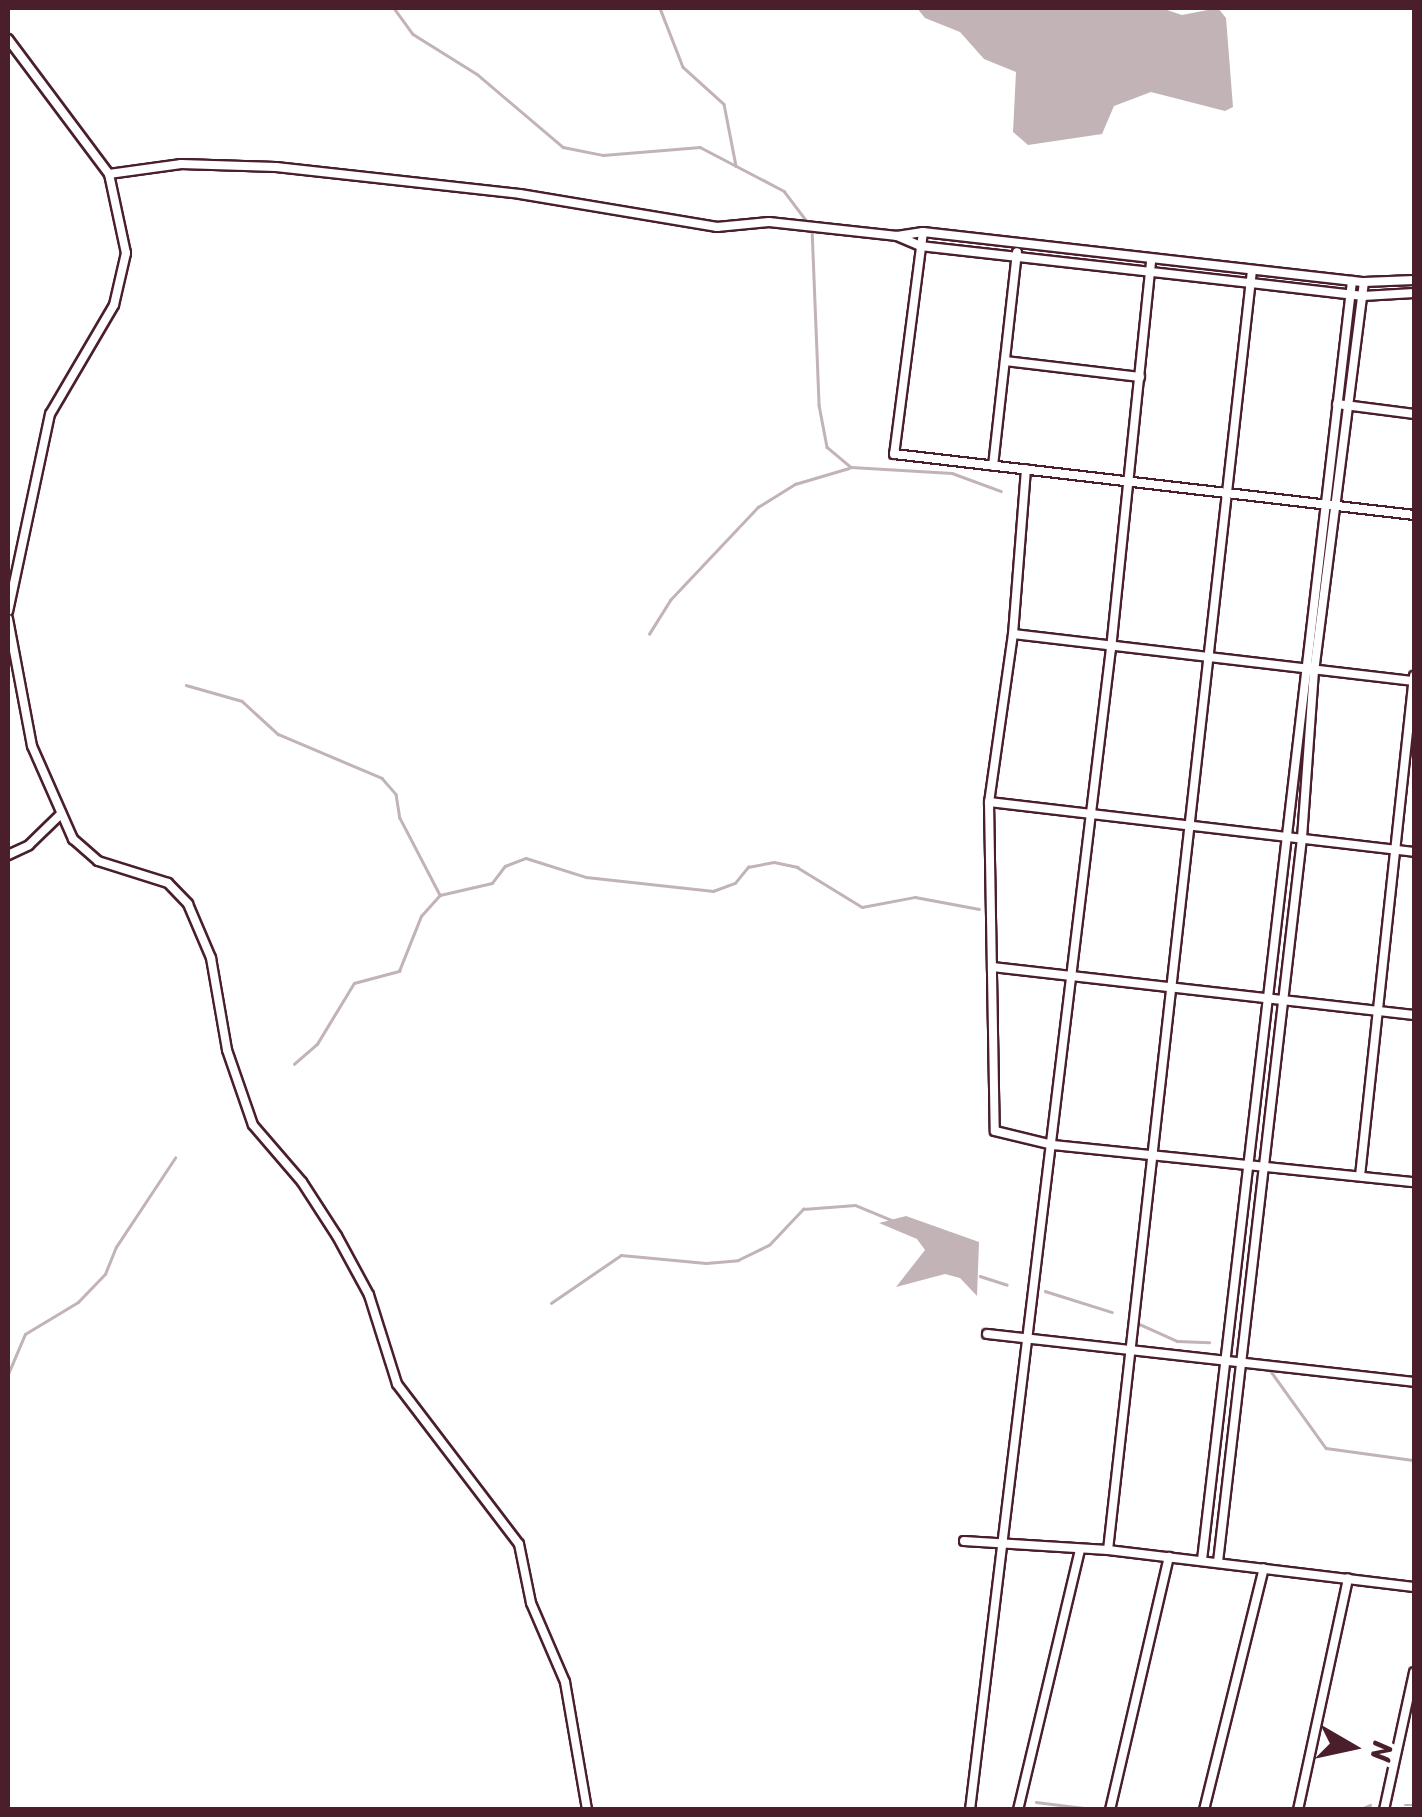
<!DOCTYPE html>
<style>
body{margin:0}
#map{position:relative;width:1422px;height:1817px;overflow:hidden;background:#fff;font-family:Sriracha,sans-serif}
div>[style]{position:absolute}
.water>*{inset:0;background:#c1b3b6}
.stream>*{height:2.5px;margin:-1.25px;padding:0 1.25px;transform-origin:1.25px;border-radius:1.25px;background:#c1b3b6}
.roads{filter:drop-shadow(2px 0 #4a1f2b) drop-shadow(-2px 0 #4a1f2b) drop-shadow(0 2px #4a1f2b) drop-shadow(0 -2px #4a1f2b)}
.street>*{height:8px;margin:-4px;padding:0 4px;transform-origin:4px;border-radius:4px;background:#fff}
span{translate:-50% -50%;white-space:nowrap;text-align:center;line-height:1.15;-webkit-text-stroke:9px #fff;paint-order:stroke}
.frame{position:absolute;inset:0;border:10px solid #4a1f2b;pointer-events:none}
.north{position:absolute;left:1302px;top:1697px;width:100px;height:100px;-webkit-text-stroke:8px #fff;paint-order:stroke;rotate:99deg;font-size:28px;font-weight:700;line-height:40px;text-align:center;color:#4a1f2b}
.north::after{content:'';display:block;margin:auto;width:35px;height:45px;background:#4a1f2b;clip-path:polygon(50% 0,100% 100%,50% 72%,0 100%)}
</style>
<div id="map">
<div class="water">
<i style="clip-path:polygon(917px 8px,1161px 8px,1182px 15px,1218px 8px,1226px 18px,1233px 107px,1225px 111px,1151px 92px,1114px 106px,1102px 134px,1028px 145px,1013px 132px,1016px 72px,984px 59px,960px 32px,925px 18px)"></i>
<i style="clip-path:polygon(906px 1216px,979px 1242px,977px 1296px,960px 1278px,945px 1274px,896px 1287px,925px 1250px,917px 1239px,879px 1223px)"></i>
</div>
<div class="stream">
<i style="left:394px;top:8px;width:32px;rotate:54deg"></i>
<i style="left:413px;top:34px;width:75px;rotate:32deg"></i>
<i style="left:477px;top:74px;width:113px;rotate:40.3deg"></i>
<i style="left:563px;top:147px;width:41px;rotate:11.3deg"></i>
<i style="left:603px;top:155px;width:97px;rotate:-4.7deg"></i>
<i style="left:700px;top:147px;width:95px;rotate:27.6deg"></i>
<i style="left:784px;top:191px;width:46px;rotate:52.9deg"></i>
<i style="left:812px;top:228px;width:177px;rotate:87.7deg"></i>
<i style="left:819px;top:405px;width:43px;rotate:79.2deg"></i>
<i style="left:827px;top:447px;width:31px;rotate:40deg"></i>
<i style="left:851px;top:467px;width:101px;rotate:3.4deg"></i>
<i style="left:952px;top:473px;width:52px;rotate:20.2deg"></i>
<i style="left:660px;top:8px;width:63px;rotate:68.7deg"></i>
<i style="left:683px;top:67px;width:55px;rotate:42.1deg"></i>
<i style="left:724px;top:104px;width:63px;rotate:79deg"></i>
<i style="left:649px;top:634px;width:40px;rotate:-58deg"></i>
<i style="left:670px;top:600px;width:128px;rotate:-46.6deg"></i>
<i style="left:758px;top:507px;width:44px;rotate:-31.9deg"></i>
<i style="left:795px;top:484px;width:56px;rotate:-16.5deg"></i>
<i style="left:186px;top:685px;width:58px;rotate:15.9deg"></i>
<i style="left:242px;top:701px;width:49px;rotate:42.5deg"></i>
<i style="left:278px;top:734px;width:113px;rotate:22.9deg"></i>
<i style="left:382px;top:778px;width:21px;rotate:49deg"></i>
<i style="left:396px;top:794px;width:24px;rotate:81deg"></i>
<i style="left:400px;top:818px;width:87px;rotate:62.5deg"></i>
<i style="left:440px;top:895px;width:53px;rotate:-13deg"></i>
<i style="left:492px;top:883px;width:21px;rotate:-53deg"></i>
<i style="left:505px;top:866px;width:22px;rotate:-21deg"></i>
<i style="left:526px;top:858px;width:63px;rotate:17.6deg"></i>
<i style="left:586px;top:877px;width:128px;rotate:6.3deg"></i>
<i style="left:713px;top:891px;width:23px;rotate:-20deg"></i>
<i style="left:735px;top:883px;width:21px;rotate:-51deg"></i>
<i style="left:748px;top:867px;width:26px;rotate:-11deg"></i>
<i style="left:774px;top:862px;width:24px;rotate:12deg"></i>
<i style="left:797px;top:867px;width:76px;rotate:31.6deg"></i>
<i style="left:862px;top:907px;width:54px;rotate:-10.7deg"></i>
<i style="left:915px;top:897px;width:65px;rotate:10.6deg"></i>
<i style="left:294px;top:1064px;width:30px;rotate:-41deg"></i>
<i style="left:317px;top:1044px;width:71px;rotate:-58.8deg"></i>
<i style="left:354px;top:983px;width:47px;rotate:-14.9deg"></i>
<i style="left:399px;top:971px;width:59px;rotate:-68.2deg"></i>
<i style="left:421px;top:916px;width:28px;rotate:-48deg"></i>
<i style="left:980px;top:1276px;width:28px;rotate:18deg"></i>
<i style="left:1045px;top:1291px;width:70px;rotate:17.4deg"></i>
<i style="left:551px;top:1303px;width:85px;rotate:-34.4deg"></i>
<i style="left:621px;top:1255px;width:85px;rotate:5.4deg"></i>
<i style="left:706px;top:1263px;width:32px;rotate:-5deg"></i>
<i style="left:738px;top:1260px;width:34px;rotate:-26deg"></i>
<i style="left:769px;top:1245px;width:50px;rotate:-46.6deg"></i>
<i style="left:803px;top:1209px;width:52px;rotate:-4.4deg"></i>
<i style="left:855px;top:1205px;width:42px;rotate:22.3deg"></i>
<i style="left:1137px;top:1323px;width:44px;rotate:24.2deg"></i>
<i style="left:1177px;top:1341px;width:32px;rotate:2deg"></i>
<i style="left:1270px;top:1370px;width:96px;rotate:54.3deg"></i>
<i style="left:1326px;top:1448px;width:89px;rotate:7.8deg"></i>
<i style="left:8px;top:1374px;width:43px;rotate:-67deg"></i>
<i style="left:25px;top:1334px;width:62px;rotate:-31.1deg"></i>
<i style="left:78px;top:1302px;width:39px;rotate:-46deg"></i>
<i style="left:105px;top:1274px;width:29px;rotate:-68deg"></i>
<i style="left:116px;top:1247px;width:107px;rotate:-56.5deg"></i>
<i style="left:1036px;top:1802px;width:48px;rotate:7.1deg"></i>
<i style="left:1405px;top:1805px;width:9px"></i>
<i style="left:1359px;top:1810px;width:12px;rotate:-24deg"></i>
</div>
<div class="roads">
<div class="street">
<i style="left:8px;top:39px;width:169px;rotate:53.2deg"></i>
<i style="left:109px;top:174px;width:81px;rotate:77.9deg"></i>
<i style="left:126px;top:253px;width:53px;rotate:103deg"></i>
<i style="left:114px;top:305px;width:126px;rotate:120.4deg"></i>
<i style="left:50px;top:414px;width:201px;rotate:102deg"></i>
<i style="left:109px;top:174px;width:73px;rotate:-7.9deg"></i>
<i style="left:181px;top:164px;width:95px;rotate:1.8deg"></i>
<i style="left:276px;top:167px;width:245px;rotate:6.3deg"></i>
<i style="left:520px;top:194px;width:200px;rotate:9.5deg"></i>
<i style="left:717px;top:227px;width:52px;rotate:-5.5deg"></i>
<i style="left:769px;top:222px;width:129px;rotate:6.2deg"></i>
<i style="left:897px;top:236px;width:26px;rotate:-9deg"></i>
<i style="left:923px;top:232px;width:444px;rotate:6.5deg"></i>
<i style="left:1364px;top:282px;width:50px;rotate:-2.3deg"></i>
<i style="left:923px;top:232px;width:224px;rotate:97.4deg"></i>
<i style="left:894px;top:454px;width:524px;rotate:6.69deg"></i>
<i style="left:897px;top:236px;width:25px;rotate:23deg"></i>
<i style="left:920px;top:246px;width:333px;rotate:6.4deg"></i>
<i style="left:1251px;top:283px;width:113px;rotate:6.6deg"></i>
<i style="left:1363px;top:296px;width:51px;rotate:-3.4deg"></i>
<i style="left:1005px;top:361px;width:136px;rotate:6.8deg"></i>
<i style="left:1337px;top:404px;width:78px;rotate:7.4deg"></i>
<i style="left:993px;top:466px;width:215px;rotate:-83.6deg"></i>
<i style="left:1026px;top:469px;width:166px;rotate:94.5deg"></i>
<i style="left:1013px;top:634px;width:170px;rotate:98.1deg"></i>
<i style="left:989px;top:802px;width:329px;rotate:89deg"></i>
<i style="left:995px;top:1131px;width:60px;rotate:13.6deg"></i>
<i style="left:1053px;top:1145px;width:363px;rotate:5.9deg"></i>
<i style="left:8px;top:619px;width:129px;rotate:79.3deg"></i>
<i style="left:32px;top:746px;width:102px;rotate:66.2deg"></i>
<i style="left:73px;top:839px;width:33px;rotate:41deg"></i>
<i style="left:98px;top:861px;width:73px;rotate:17.4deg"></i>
<i style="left:168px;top:883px;width:29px;rotate:46deg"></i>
<i style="left:188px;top:904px;width:59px;rotate:66.9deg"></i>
<i style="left:211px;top:958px;width:93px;rotate:80.1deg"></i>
<i style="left:227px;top:1050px;width:79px;rotate:70.9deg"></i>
<i style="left:253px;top:1125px;width:75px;rotate:49.3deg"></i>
<i style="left:302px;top:1182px;width:64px;rotate:57.1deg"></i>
<i style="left:337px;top:1236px;width:67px;rotate:61.5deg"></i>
<i style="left:369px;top:1295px;width:93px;rotate:72.5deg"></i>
<i style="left:397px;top:1384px;width:201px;rotate:52.7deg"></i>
<i style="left:519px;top:1544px;width:60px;rotate:78.5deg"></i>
<i style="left:531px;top:1603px;width:86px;rotate:66.7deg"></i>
<i style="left:565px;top:1682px;width:130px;rotate:80.2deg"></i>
<i style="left:1013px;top:634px;width:404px;rotate:6.7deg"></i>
<i style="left:989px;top:802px;width:428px;rotate:6.7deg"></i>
<i style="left:8px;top:855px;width:23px;rotate:-25deg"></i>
<i style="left:29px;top:845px;width:45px;rotate:-44.1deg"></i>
<i style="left:992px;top:967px;width:425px;rotate:6.5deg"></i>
<i style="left:1360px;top:1176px;width:503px;rotate:-83.84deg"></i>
<i style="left:987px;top:1334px;width:430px;rotate:6.4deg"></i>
<i style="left:964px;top:1541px;width:144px;rotate:3.6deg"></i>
<i style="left:1108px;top:1550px;width:308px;rotate:6.9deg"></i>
<i style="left:1108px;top:1550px;width:1288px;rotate:-83.58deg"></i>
<i style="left:1202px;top:1560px;width:1288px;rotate:-83.31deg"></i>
<i style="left:1218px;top:1562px;width:729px;rotate:-83.38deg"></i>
<i style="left:1302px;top:838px;width:166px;rotate:-85.9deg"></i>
<i style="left:1314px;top:672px;width:393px;rotate:-82.7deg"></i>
<i style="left:970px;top:1810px;width:1170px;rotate:-83.08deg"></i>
<i style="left:1111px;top:649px;width:392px;rotate:-84.1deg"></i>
<i style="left:1018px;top:1810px;width:268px;rotate:-76.6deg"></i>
<i style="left:1110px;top:1810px;width:260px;rotate:-76.9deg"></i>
<i style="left:1204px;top:1810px;width:249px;rotate:-76.1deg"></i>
<i style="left:1298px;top:1810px;width:237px;rotate:-77.8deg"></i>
<i style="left:1384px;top:1810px;width:141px;rotate:-77.7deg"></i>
</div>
</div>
<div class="frame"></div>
<div class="north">N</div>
</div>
